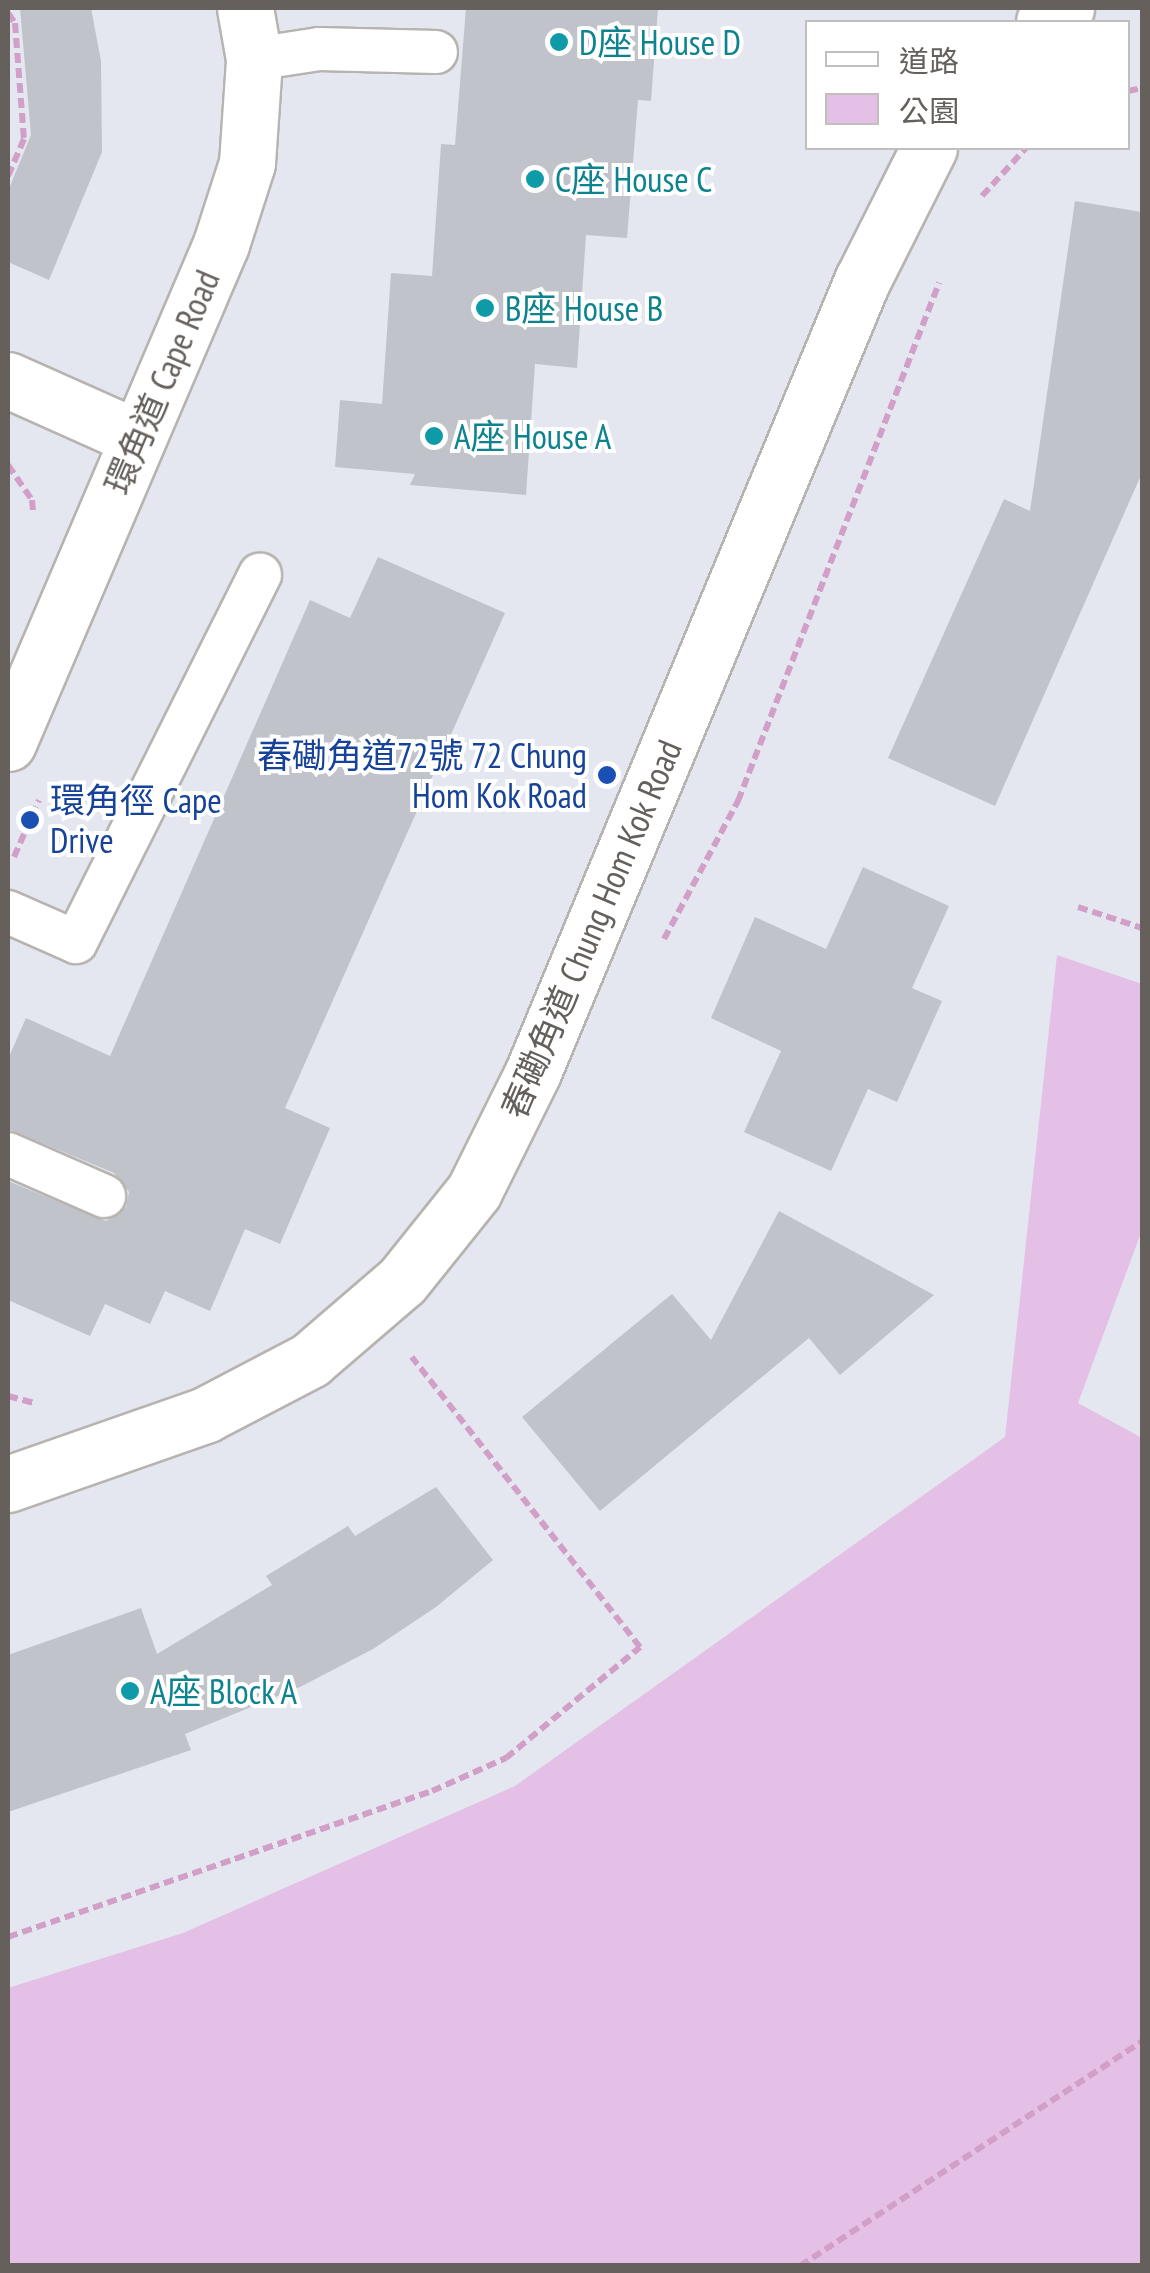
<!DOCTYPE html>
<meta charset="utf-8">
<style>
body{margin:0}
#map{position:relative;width:1150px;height:2273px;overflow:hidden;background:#e4e7ef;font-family:"PT Sans Narrow","Noto Sans TC",sans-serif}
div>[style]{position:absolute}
.green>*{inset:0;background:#e4c0e6}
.building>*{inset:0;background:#c0c3c9}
.path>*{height:6px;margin-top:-3px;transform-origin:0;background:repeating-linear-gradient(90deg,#d19fc7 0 10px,transparent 0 15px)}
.roads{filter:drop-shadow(2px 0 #b7b3af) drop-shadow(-2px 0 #b7b3af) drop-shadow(0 2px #b7b3af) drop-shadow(0 -2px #b7b3af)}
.lane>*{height:42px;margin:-21px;padding:0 21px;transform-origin:21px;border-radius:21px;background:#fff}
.street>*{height:55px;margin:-27.5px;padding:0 27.5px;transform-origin:27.5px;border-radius:27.5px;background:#fff}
.secondary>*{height:55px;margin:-27.5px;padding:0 27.5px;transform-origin:27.5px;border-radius:27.5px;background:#fff}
.dots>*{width:28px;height:28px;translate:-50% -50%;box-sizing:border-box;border:5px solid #fff;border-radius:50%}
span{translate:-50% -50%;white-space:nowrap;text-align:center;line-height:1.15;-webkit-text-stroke:8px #fff;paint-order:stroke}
.culture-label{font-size:35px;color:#0d838f}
.left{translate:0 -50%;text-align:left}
.street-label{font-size:35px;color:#65605c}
.transit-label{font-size:35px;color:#164399}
.right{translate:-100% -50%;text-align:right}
.frame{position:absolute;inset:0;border:10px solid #65605c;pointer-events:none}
.legend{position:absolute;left:805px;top:20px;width:325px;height:130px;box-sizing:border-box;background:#fff;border:2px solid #c1bfbe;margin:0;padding:12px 18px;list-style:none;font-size:30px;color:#65605c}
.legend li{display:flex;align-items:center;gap:20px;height:50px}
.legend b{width:50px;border:2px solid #c1bfbe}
</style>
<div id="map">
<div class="green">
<i style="clip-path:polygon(1057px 955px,1142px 984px,1142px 1230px,1078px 1403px,1142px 1438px,1142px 2265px,8px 2265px,8px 1988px,183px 1933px,515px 1786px,1005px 1437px)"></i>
</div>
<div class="building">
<i style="clip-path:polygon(20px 8px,91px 8px,101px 61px,102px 152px,49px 280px,8px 262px,8px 191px,31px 135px)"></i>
<i style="clip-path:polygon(466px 8px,658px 8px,651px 101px,638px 100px,627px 238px,586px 235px,577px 368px,535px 364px,526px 495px,410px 485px,415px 474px,335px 467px,340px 400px,382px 404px,391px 273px,432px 276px,441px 144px,455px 145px)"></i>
<i style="clip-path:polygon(1075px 201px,1142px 212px,1142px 473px,995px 806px,888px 758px,1004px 499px,1030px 511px)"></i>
<i style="clip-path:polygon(378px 557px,505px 613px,285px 1108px,330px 1128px,280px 1244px,245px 1229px,210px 1311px,165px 1291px,150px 1324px,105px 1304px,90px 1336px,8px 1300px,8px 1181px,106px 1221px,126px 1207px,129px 1192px,114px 1173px,8px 1129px,8px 1059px,26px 1018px,110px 1056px,310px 600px,350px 618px)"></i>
<i style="clip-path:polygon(863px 867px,949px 906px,912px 988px,942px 1001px,897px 1102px,868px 1089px,831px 1171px,744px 1132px,781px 1051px,711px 1018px,755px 917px,826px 949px)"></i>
<i style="clip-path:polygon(779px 1211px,934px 1295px,840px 1375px,809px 1338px,600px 1511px,522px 1417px,672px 1294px,711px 1340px)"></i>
<i style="clip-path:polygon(436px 1487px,493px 1560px,436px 1607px,373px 1649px,300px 1687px,185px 1734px,191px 1750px,8px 1812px,8px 1655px,141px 1608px,157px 1654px,272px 1585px,266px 1576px,348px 1526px,355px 1536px)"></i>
</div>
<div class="path">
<i style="left:8px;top:13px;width:12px;rotate:55deg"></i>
<i style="left:15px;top:23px;width:116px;rotate:85.6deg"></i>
<i style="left:24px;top:139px;width:40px;rotate:113.4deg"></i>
<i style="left:1128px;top:91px;width:14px;rotate:-12deg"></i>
<i style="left:982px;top:196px;width:65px;rotate:-47.5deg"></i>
<i style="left:8px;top:465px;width:42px;rotate:55.6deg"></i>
<i style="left:32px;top:500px;width:11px;rotate:85deg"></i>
<i style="left:14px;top:857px;width:62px;rotate:-66.3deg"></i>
<i style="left:1078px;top:907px;width:67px;rotate:18.2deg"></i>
<i style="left:664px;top:939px;width:157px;rotate:-61.8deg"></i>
<i style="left:738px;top:801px;width:556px;rotate:-68.79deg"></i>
<i style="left:8px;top:1396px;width:28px;rotate:15deg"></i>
<i style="left:8px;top:1937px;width:448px;rotate:-19deg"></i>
<i style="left:432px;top:1791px;width:81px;rotate:-24deg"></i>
<i style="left:506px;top:1758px;width:174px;rotate:-39.6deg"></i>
<i style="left:640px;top:1647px;width:369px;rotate:-128.2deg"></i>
<i style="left:800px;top:2266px;width:409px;rotate:-33.3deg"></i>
</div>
<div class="roads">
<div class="lane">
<i style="left:254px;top:59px;width:66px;rotate:-8.7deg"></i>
<i style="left:319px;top:49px;width:117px;rotate:1.5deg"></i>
<i style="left:8px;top:912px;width:74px;rotate:23.8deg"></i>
<i style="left:76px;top:942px;width:411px;rotate:-63.4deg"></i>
<i style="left:8px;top:1154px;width:105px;rotate:23.6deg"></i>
</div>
<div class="street">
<i style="left:1044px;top:22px;width:26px;rotate:-32deg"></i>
<i style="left:8px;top:380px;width:142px;rotate:24deg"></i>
<i style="left:8px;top:1484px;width:209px;rotate:-19.3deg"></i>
<i style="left:205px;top:1415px;width:119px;rotate:-27.6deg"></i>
<i style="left:310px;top:1360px;width:121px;rotate:-40.7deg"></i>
<i style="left:402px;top:1281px;width:115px;rotate:-51.3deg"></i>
<i style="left:474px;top:1191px;width:133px;rotate:-63.6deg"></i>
<i style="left:533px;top:1072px;width:857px;rotate:-67.42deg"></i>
<i style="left:862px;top:281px;width:149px;rotate:-63.3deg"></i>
</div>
<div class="secondary">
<i style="left:8px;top:743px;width:543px;rotate:-66.88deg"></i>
<i style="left:221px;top:244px;width:85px;rotate:-72.2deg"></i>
<i style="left:247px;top:163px;width:104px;rotate:-86.1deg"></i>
<i style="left:254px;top:59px;width:52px;rotate:-100deg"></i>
</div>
</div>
<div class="dots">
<i style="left:559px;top:42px;background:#0f9aa8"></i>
<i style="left:535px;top:179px;background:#0f9aa8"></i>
<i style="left:485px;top:308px;background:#0f9aa8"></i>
<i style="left:434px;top:436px;background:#0f9aa8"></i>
<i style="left:607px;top:775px;background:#1a4fb4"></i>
<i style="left:30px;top:820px;background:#1a4fb4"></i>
<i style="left:130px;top:1691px;background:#0f9aa8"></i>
</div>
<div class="culture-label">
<span class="left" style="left:579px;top:42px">D座 House D</span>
<span class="left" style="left:555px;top:179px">C座 House C</span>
<span class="left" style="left:505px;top:308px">B座 House B</span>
<span class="left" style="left:454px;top:436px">A座 House A</span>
<span class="left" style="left:150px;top:1691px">A座 Block A</span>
</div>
<div class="street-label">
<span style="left:162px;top:382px;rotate:-67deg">環角道 Cape Road</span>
<span style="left:591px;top:929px;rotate:-67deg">舂磡角道 Chung Hom Kok Road</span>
</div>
<div class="transit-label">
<span class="right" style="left:587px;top:775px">舂磡角道72號 72 Chung<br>Hom Kok Road</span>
<span class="left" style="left:50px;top:820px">環角徑 Cape<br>Drive</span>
</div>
<div class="frame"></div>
<ul class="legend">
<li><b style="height:12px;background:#fff"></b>道路</li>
<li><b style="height:28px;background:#e4c0e6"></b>公園</li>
</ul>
</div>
